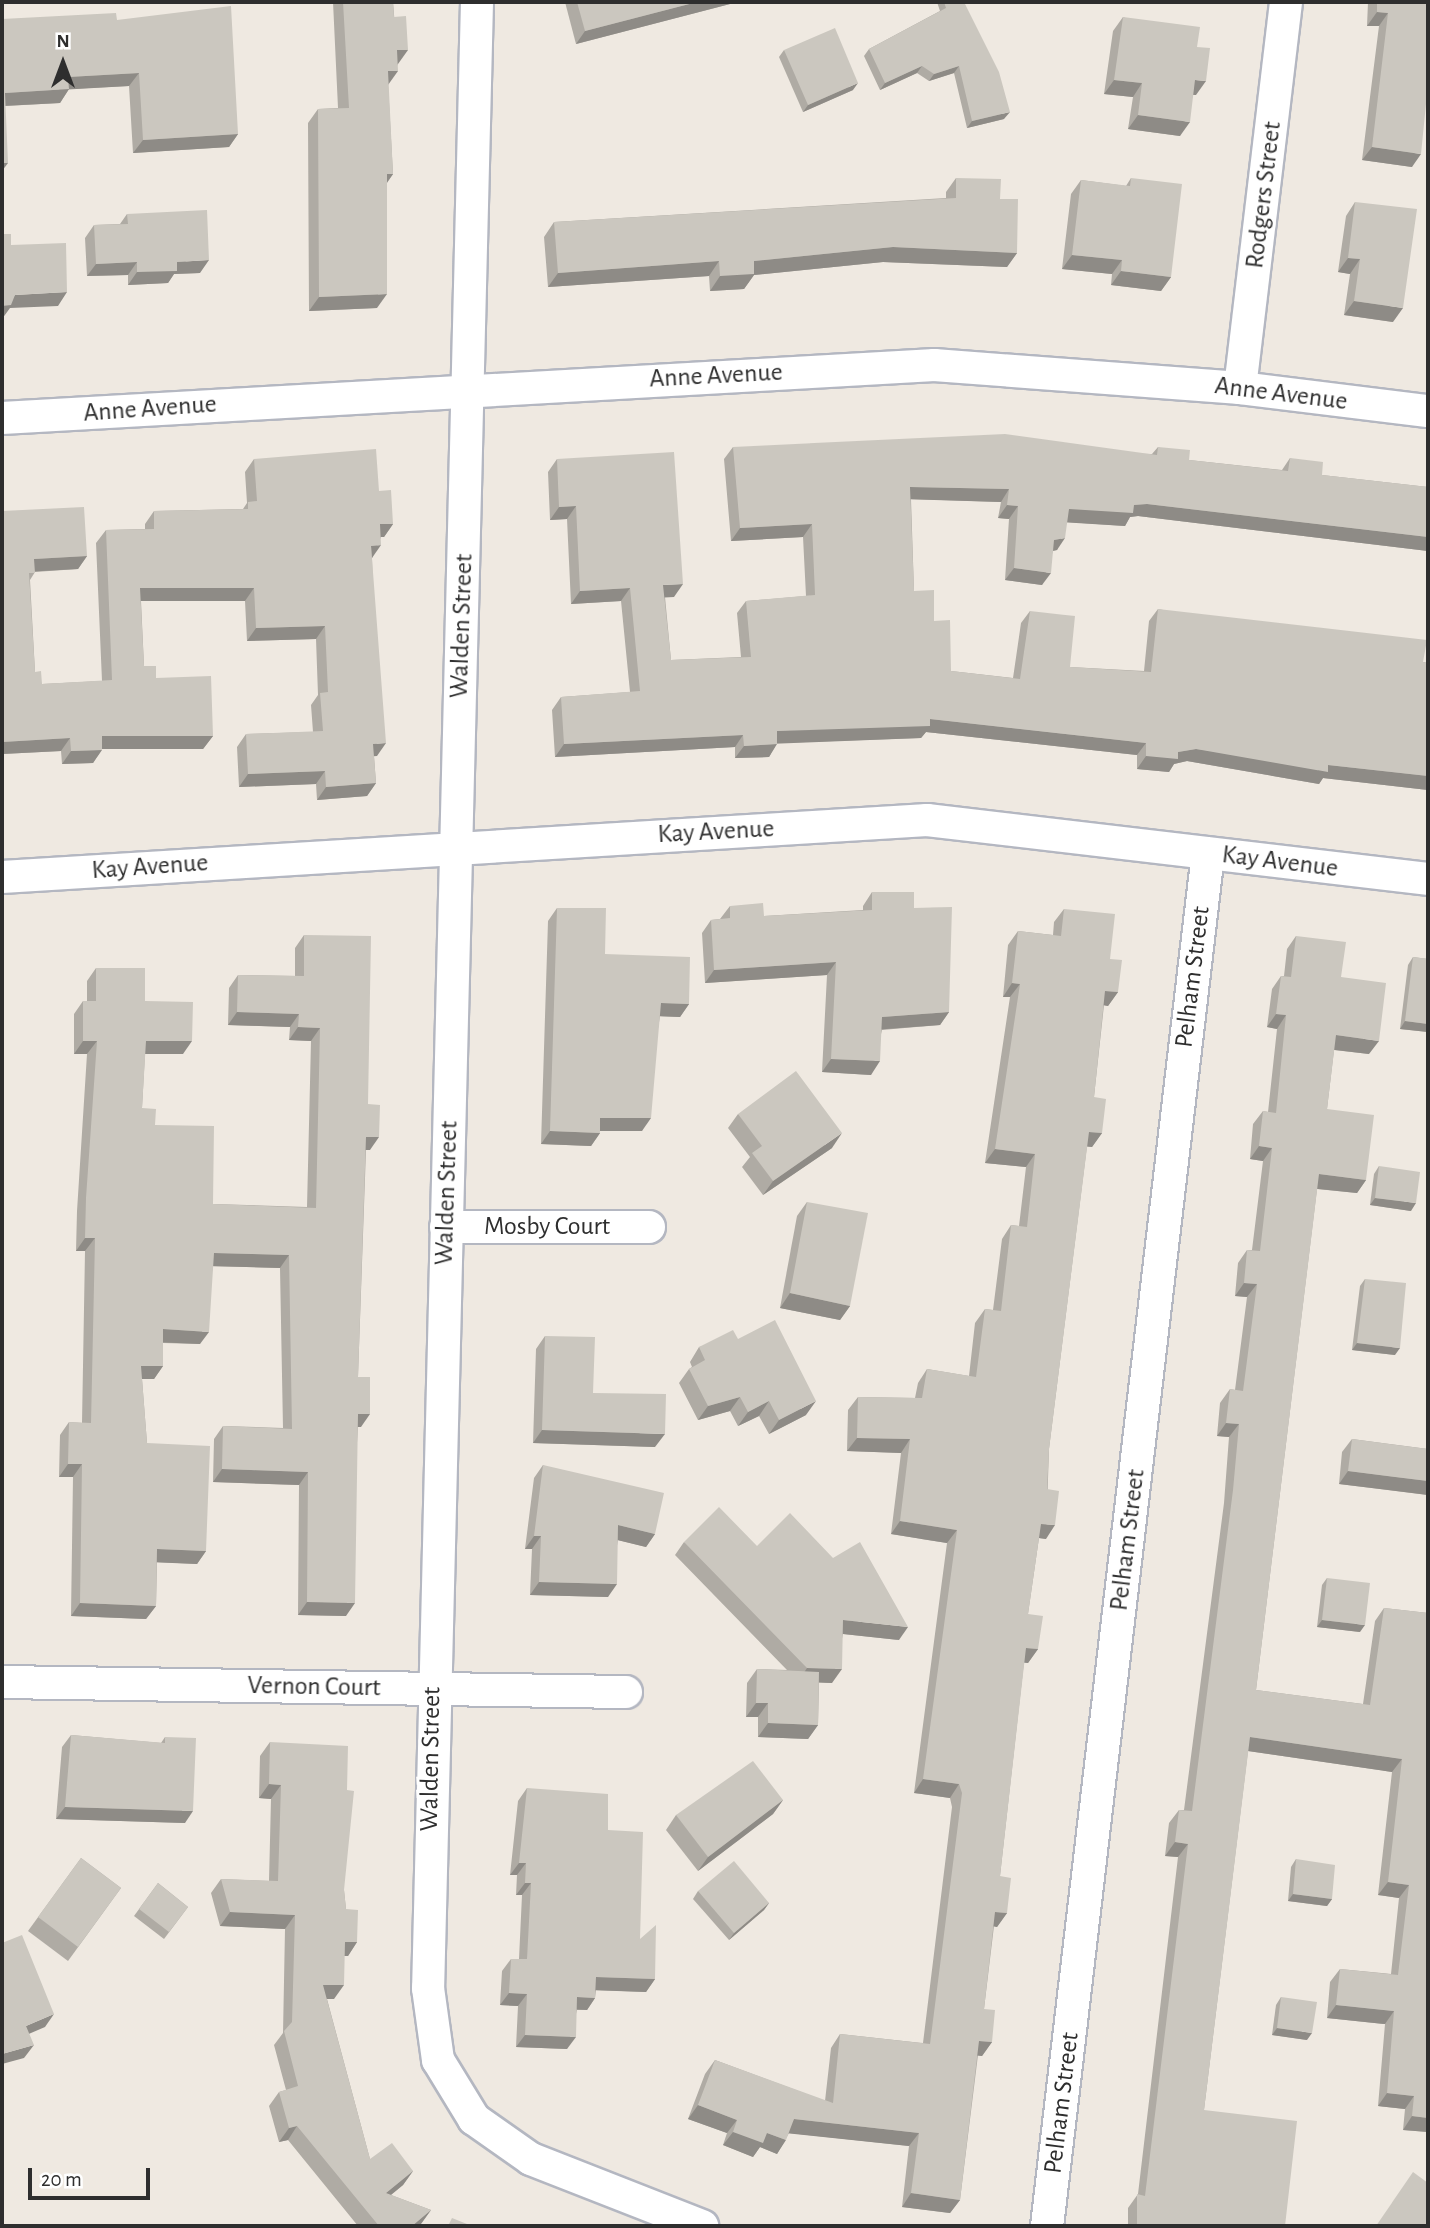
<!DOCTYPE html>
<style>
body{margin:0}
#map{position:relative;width:1430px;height:2228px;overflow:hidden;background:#efe9e1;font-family:"Alegreya Sans",sans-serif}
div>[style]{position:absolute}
.roads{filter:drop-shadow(2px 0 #b4b7c1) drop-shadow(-2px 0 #b4b7c1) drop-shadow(0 2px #b4b7c1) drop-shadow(0 -2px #b4b7c1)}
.minor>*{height:32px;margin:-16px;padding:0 16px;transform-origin:16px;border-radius:16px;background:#fff}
.wall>*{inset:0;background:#afaba4}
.shaded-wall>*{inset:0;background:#8e8b86}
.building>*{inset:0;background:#cbc7bf}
span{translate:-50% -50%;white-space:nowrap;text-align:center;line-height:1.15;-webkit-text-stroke:6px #fff;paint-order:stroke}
.street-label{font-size:26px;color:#2e2e2e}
.frame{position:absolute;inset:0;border:4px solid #2e2e2e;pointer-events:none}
.north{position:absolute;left:28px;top:28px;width:70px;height:70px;-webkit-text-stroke:5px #fff;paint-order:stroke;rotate:0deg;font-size:19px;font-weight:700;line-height:28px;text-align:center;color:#2e2e2e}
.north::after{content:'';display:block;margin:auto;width:24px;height:32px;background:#2e2e2e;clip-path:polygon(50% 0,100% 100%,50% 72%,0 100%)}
.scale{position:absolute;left:28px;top:2168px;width:122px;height:32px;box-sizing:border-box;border:4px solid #2e2e2e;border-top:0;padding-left:9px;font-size:21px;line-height:24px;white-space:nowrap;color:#2e2e2e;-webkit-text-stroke:5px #fff;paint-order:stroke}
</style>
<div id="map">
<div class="roads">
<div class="minor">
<i style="left:477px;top:2px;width:1987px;rotate:91.41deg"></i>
<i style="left:428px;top:1988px;width:73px;rotate:82.1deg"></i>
<i style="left:438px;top:2060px;width:69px;rotate:58.6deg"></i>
<i style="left:474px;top:2119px;width:70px;rotate:35.1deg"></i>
<i style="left:531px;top:2159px;width:184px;rotate:21.4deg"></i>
<i style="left:1240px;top:388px;width:389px;rotate:-83.2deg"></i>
<i style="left:2px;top:418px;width:934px;rotate:-3.25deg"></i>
<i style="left:934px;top:365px;width:307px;rotate:4.3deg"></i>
<i style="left:1240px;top:388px;width:189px;rotate:7deg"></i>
<i style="left:2px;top:877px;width:927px;rotate:-3.53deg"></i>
<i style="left:927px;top:820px;width:504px;rotate:6.72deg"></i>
<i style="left:446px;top:1227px;width:203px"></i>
<i style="left:2px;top:1682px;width:624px;rotate:0.92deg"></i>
<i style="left:1047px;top:2226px;width:1382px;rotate:-83.31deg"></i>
</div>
</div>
<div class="wall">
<i style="clip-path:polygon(333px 2px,393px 2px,398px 64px,388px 84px,393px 174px,387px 183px,377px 308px,309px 311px,308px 123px,318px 109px,338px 108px)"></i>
<i style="clip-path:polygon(565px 2px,734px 2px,730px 4px,576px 44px)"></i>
<i style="clip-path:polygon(937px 2px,964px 2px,1004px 119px,967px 128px,954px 73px,929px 81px,917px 73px,880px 90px,864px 56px,869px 49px,940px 11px)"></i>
<i style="clip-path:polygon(1368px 2px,1428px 2px,1412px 167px,1362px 160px,1379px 26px,1367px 26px)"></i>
<i style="clip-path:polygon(1123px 17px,1197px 47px,1196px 95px,1193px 95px,1180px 136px,1128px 129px,1133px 97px,1104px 94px,1113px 31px)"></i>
<i style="clip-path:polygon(2px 19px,117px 20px,238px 134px,229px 147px,133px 153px,129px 86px,69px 89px,60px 103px,5px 106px)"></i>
<i style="clip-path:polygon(784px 50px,853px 90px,803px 112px,779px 57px)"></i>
<i style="clip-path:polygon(956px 178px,1000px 199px,1017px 253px,1007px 267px,883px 262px,754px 275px,744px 289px,710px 291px,709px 276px,548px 287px,544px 237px,554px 222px,946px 198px,946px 192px)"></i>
<i style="clip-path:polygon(1131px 178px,1171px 277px,1161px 291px,1111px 285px,1112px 274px,1062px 269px,1071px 194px,1081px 180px,1126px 186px)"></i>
<i style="clip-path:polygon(1355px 202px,1393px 322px,1344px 315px,1350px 274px,1338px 272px,1346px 216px)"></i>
<i style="clip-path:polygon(127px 214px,200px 273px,174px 274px,168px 283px,128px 285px,128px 275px,87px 276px,85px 238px,94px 225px,120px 224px)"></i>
<i style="clip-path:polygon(733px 447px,1152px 454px,1158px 447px,1189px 460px,1282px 470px,1290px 458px,1322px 475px,1428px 487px,1428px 551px,1138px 516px,1130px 517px,1125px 526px,1067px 522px,1057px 550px,1053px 551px,1042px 585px,1005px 580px,1009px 519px,998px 518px,1001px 502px,911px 499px,914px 591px,934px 621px,951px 671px,1013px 678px,1021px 623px,1030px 611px,1070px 667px,1144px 671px,1149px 621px,1158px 609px,1428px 663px,1428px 790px,1323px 778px,1319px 784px,1187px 761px,1174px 764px,1169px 772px,1137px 769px,1137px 755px,926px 732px,921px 738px,777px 743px,769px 757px,735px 758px,735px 747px,555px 757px,552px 710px,561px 697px,630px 692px,621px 601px,571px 604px,567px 519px,550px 520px,548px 472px,557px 459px,674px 597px,665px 597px,671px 660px,741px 657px,737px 613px,746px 601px,806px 596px,803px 537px,731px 541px,724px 459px)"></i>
<i style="clip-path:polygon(254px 459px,379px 491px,393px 524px,384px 537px,381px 537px,372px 558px,377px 756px,374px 756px,376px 783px,367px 796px,317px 800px,316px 784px,239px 787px,237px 747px,246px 734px,313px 732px,311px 705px,318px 695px,316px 639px,247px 641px,245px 601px,141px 601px,144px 666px,213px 736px,203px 749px,102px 749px,93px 763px,62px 764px,61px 751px,2px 754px,2px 511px,87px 556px,78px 569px,35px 572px,30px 580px,35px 672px,42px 684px,102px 681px,96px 543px,106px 530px,145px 529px,145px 524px,154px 511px,243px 509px,247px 503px,245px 472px)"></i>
<i style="clip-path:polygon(872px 892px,914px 908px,949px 1012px,940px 1025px,882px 1030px,871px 1075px,822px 1072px,827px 975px,705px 983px,702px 933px,711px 920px,720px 919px,730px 906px,764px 916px,863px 910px,863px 906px)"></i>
<i style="clip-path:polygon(557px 908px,605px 954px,689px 1004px,680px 1017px,660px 1016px,642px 1131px,600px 1131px,600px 1133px,591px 1146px,541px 1144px,548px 921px)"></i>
<i style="clip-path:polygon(1064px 909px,1110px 959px,1118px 992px,1108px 1006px,1104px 1005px,1094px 1097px,1102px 1133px,1092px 1147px,1087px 1146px,1049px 1449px,1046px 1539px,1039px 1538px,1028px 1614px,1038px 1649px,1028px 1663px,1024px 1662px,1000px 1876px,1007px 1913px,997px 1927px,994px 1926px,984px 2009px,992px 2042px,982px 2056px,978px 2055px,960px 2200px,950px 2213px,902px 2207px,909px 2146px,789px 2133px,777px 2154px,760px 2147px,753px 2157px,723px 2145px,727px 2133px,688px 2119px,705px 2074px,715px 2060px,825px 2101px,831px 2048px,840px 2034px,923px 2043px,952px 1807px,950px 1798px,914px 1793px,947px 1543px,891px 1534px,901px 1453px,847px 1451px,848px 1410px,858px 1397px,915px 1398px,918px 1383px,927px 1369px,969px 1376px,975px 1323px,985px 1309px,993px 1310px,1002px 1239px,1011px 1225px,1019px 1226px,1026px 1167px,985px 1163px,1010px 997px,1003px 997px,1008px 945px,1018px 931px,1053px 935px,1054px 922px)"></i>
<i style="clip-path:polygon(304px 935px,368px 1104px,370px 1150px,366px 1150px,358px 1377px,361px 1427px,358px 1427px,346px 1616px,298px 1615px,299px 1485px,213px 1482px,214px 1439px,223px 1426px,283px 1428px,280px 1268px,213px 1266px,200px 1344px,163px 1343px,163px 1366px,154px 1379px,142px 1379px,147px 1443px,206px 1551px,197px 1564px,157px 1562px,156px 1606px,146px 1619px,71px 1616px,73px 1477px,59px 1477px,60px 1435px,69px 1422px,82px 1423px,85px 1251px,76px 1251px,77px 1211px,87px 1054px,74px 1054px,74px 1014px,83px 1001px,87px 1001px,87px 981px,96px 968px,145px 1001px,183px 1054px,145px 1054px,142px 1108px,213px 1204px,307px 1207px,311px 1041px,289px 1040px,290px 1027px,228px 1025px,229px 988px,238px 975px,295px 976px,295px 948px)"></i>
<i style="clip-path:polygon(1296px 936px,1341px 977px,1369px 1054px,1334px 1050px,1327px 1109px,1366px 1180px,1357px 1193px,1317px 1189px,1256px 1690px,1363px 1704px,1375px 1621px,1384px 1608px,1428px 1613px,1428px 2132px,1403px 2130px,1405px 2109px,1378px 2106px,1385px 2024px,1327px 2018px,1330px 1982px,1340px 1969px,1391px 1974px,1399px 1898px,1378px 1895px,1392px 1772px,1248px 1751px,1204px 2110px,1285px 2226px,1128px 2226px,1128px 2208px,1138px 2194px,1178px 1857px,1165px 1856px,1169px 1823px,1179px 1810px,1184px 1810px,1224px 1503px,1229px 1437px,1217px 1436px,1220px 1403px,1230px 1389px,1235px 1390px,1247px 1297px,1235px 1296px,1238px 1263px,1247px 1250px,1252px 1250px,1263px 1161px,1250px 1159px,1253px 1124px,1263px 1111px,1268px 1112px,1277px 1029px,1267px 1027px,1272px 989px,1281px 976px,1284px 976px,1287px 949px)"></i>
<i style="clip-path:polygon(1413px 957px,1428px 959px,1428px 1032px,1400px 1029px,1408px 965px)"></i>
<i style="clip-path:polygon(738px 1114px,832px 1148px,763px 1195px,742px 1167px,750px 1157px,728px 1128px)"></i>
<i style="clip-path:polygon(1379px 1166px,1411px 1211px,1370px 1205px,1374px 1174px)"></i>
<i style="clip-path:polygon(807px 1202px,850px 1306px,840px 1320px,780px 1308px,797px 1216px)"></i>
<i style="clip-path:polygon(1365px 1279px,1395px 1355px,1352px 1350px,1360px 1286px)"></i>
<i style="clip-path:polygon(545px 1336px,593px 1393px,655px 1447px,533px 1443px,536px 1349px)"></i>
<i style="clip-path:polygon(738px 1339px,806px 1415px,769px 1434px,759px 1416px,738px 1426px,730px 1411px,698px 1420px,679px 1383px,689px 1369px,692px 1367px,690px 1362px,699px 1347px)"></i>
<i style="clip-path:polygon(1352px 1439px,1428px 1449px,1428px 1495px,1339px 1484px,1342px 1452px)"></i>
<i style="clip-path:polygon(543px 1465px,655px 1534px,646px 1547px,618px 1540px,608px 1597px,530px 1595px,532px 1549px,525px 1549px,534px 1478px)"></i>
<i style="clip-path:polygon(684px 1542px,899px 1640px,843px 1634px,832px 1683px,819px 1682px,818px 1725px,808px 1739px,758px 1737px,758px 1717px,746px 1717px,747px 1683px,757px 1669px,787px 1670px,675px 1555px)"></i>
<i style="clip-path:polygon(1327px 1578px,1360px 1632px,1317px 1627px,1322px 1585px)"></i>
<i style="clip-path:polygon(71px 1735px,161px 1743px,165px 1737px,185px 1823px,56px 1819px,62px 1747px)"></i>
<i style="clip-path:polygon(270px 1742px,344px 1890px,346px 1909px,357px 1942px,348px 1956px,344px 1956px,334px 1999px,327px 1999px,370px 2159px,413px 2171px,403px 2185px,391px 2195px,431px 2210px,419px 2226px,358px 2226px,288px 2140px,279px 2142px,269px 2106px,279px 2092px,286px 2090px,274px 2045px,283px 2033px,285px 1929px,220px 1926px,211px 1893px,221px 1879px,269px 1881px,271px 1799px,259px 1798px,260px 1756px)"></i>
<i style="clip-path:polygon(527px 1788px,608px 1830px,640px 1939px,655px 1979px,646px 1992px,596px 1990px,595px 1998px,587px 2010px,577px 2010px,567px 2049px,516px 2047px,518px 2006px,500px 2005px,502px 1971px,511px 1959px,519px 1959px,522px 1895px,516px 1895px,517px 1875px,510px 1875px,518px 1801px)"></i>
<i style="clip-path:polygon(783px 1800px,773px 1814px,698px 1871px,666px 1830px,676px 1815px)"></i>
<i style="clip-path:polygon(81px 1858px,121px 1888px,68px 1961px,28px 1931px)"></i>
<i style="clip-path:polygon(1296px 1859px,1332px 1899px,1327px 1906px,1288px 1901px,1291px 1867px)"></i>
<i style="clip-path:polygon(158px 1883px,188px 1907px,164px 1939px,134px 1916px)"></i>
<i style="clip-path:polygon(698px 1891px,769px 1903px,764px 1910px,729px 1940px,693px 1899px)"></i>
<i style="clip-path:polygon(1281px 1997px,1307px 2040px,1272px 2035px,1276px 2005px)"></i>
</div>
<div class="shaded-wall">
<i style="clip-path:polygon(697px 2px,734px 2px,730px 4px,576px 44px,585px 31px)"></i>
<i style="clip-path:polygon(1377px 12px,1388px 13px,1379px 26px,1367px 26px)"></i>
<i style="clip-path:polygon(397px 50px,408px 50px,398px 64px,387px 64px)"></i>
<i style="clip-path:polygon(922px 66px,917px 73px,880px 90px,885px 83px)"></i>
<i style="clip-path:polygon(959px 66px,954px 73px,929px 81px,934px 74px)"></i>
<i style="clip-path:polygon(388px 71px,398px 71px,388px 85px)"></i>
<i style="clip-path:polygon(139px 73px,129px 86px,59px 90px,68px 77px)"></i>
<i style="clip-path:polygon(1114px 80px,1142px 83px,1133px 97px,1104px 94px)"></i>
<i style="clip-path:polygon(1195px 80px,1206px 81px,1196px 95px,1185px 94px)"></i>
<i style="clip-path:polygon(858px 83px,853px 90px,803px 112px,808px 105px)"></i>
<i style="clip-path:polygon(69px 89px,60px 103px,2px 106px,5px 93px)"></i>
<i style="clip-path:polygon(1010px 112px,1004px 119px,967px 128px,972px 121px)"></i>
<i style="clip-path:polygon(1138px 115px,1190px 122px,1180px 136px,1128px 129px)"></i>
<i style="clip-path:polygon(238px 134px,229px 147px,133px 153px,143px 140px)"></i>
<i style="clip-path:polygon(1372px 147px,1421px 154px,1412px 167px,1362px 160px)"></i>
<i style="clip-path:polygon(2px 163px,8px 163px,2px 171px)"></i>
<i style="clip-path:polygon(387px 174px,393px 174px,383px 188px)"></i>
<i style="clip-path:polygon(893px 247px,1017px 253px,1007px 267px,883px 262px,754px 275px,744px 289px,710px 291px,720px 276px,754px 261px)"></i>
<i style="clip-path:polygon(1072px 255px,1122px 260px,1112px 274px,1062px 269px)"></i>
<i style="clip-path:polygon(1348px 258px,1360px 259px,1350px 274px,1338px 272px)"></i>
<i style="clip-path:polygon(209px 260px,200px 273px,174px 274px,168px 283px,128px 285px,137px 272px,177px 262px)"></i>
<i style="clip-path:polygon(719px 261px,709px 276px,548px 287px,558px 273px)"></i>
<i style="clip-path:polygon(137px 262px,128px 275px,87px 276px,96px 264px)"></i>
<i style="clip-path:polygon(1121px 271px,1171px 277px,1161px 291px,1111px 285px)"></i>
<i style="clip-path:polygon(67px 292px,58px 306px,10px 308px,2px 319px,2px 306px,15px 295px)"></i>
<i style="clip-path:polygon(387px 294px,377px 308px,309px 311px,319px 297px)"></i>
<i style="clip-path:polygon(1354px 301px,1403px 308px,1393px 322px,1344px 315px)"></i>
<i style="clip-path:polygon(910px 487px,1009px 489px,1001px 502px,901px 499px)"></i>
<i style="clip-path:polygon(1147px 504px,1428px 537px,1428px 551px,1138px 516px,1130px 517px,1125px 526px,1060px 522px,1069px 509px)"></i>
<i style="clip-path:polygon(1007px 505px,1018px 506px,1009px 519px,998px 518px)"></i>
<i style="clip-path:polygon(576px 506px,567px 519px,550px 520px,559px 507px)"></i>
<i style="clip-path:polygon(380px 524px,393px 524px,384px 537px,371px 537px)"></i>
<i style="clip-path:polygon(812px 524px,803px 537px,731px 541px,740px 528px)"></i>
<i style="clip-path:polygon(1065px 538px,1057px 550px,1046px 552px,1054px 540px)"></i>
<i style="clip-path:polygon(381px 545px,372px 558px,371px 546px)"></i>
<i style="clip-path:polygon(87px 556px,78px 569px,24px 572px,34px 559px)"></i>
<i style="clip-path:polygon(1014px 568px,1051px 573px,1042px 585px,1005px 580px)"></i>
<i style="clip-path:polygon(683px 584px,674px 597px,655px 598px,663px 585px)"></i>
<i style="clip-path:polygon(140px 588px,254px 588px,245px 601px,131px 601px)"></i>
<i style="clip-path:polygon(630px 588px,621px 601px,571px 604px,580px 591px)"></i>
<i style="clip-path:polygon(325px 626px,316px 639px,247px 641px,256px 628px)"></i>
<i style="clip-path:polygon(930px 719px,1146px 743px,1137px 755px,926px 732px,921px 738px,768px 744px,777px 731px)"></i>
<i style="clip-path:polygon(743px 735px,735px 747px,555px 757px,564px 744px)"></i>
<i style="clip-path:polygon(102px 736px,213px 736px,203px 749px,92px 749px)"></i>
<i style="clip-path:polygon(70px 738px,61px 751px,2px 754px,2px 742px)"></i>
<i style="clip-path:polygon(386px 743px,377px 756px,364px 757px,373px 744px)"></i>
<i style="clip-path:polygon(777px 744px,769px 757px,735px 758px,744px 746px)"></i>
<i style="clip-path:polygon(1196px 749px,1328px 765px,1428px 776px,1428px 790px,1323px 778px,1319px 784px,1187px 761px,1174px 764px,1169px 772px,1137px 769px,1146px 756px,1178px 752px)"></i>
<i style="clip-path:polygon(102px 750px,93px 763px,62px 764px,71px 751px)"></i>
<i style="clip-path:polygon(325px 771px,316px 784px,239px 787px,248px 774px)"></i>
<i style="clip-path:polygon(376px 783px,367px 796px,317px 800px,326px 787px)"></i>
<i style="clip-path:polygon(836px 962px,827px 975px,705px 983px,714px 970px)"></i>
<i style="clip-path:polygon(1012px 983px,1020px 984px,1010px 997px,1003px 997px)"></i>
<i style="clip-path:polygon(1105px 991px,1118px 992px,1108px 1006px,1096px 1004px)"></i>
<i style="clip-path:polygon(661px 1003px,689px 1004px,680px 1017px,652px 1016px)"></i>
<i style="clip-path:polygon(237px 1012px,299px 1014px,290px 1027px,228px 1025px)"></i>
<i style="clip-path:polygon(949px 1012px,940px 1025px,873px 1030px,882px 1017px)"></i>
<i style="clip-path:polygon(1276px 1014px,1286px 1015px,1277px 1029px,1267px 1027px)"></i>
<i style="clip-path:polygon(1405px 1021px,1428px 1024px,1428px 1032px,1400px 1029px)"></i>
<i style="clip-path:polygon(298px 1027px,320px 1028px,311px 1041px,289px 1040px)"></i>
<i style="clip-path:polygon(1336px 1035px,1379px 1041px,1369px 1054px,1327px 1049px)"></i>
<i style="clip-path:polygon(83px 1041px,97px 1041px,87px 1054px,74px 1054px)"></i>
<i style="clip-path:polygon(146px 1041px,192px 1041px,183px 1054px,137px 1054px)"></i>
<i style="clip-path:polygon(831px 1059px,880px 1061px,871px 1075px,822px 1072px)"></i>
<i style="clip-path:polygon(600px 1118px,651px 1118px,642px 1131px,591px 1131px)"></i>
<i style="clip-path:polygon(550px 1131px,600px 1133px,591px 1146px,541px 1144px)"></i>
<i style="clip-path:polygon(1089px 1132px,1102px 1133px,1092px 1147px,1080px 1146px)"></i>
<i style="clip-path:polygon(842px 1133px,832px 1148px,763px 1195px,773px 1181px)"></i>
<i style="clip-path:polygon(366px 1137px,379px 1137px,370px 1150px,357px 1150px)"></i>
<i style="clip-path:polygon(1259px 1146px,1272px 1148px,1263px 1161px,1250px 1159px)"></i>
<i style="clip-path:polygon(995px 1149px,1035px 1154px,1026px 1167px,985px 1163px)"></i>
<i style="clip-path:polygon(1319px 1174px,1366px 1180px,1357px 1193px,1309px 1188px)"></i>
<i style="clip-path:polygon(1375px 1198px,1416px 1203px,1411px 1211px,1370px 1205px)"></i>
<i style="clip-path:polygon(85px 1238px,95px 1238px,85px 1251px,76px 1251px)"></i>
<i style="clip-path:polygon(214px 1253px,289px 1255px,280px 1268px,205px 1266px)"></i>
<i style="clip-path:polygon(1244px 1283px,1257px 1284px,1247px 1297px,1235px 1296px)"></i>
<i style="clip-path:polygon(790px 1293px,850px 1306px,840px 1320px,780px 1308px)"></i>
<i style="clip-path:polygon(163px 1329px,209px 1332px,200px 1344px,154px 1342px)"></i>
<i style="clip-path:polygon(1357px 1343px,1400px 1348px,1395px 1355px,1352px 1350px)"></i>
<i style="clip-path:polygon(141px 1366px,163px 1366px,154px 1379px,132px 1379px)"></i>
<i style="clip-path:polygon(740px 1397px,730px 1411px,698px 1420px,708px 1406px)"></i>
<i style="clip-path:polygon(769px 1401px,759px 1416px,738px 1426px,748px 1412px)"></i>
<i style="clip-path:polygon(816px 1401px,806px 1415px,769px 1434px,779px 1420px)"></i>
<i style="clip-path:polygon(358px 1414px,370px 1414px,361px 1427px,349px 1427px)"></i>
<i style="clip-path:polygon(1226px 1423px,1239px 1424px,1229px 1437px,1217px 1436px)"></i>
<i style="clip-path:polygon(542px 1430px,665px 1434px,655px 1447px,533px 1443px)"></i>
<i style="clip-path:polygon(857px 1438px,910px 1439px,901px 1453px,847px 1451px)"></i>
<i style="clip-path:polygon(68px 1464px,82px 1464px,73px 1477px,59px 1477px)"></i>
<i style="clip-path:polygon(222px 1469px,308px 1472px,299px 1485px,213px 1482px)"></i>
<i style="clip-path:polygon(1348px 1471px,1428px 1481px,1428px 1495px,1339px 1484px)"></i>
<i style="clip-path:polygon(900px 1521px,957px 1530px,947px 1543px,891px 1534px)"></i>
<i style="clip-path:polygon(1041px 1524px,1055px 1525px,1046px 1539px,1032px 1537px)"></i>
<i style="clip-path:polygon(618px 1525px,655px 1534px,646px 1547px,609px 1538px)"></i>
<i style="clip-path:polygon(534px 1536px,541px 1536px,532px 1549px,525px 1549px)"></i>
<i style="clip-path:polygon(157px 1549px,206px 1551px,197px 1564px,148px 1562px)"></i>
<i style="clip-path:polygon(539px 1582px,617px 1584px,608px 1597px,530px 1595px)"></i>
<i style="clip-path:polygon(307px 1602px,355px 1603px,346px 1616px,298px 1615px)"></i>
<i style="clip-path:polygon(80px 1603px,156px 1606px,146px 1619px,71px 1616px)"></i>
<i style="clip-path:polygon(843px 1620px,908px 1627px,899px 1640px,834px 1633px)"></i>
<i style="clip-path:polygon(1322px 1620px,1365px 1625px,1360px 1632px,1317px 1627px)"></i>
<i style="clip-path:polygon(1026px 1648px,1038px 1649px,1028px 1663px,1016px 1662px)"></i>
<i style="clip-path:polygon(807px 1668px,842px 1669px,832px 1683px,798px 1682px)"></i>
<i style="clip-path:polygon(756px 1703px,768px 1703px,758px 1717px,746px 1717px)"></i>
<i style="clip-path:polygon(768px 1723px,818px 1725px,808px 1739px,758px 1737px)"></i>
<i style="clip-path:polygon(1250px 1737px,1402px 1759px,1392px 1772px,1241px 1750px)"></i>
<i style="clip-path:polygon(923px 1779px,959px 1784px,950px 1798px,914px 1793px)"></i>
<i style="clip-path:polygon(269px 1784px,281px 1785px,271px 1799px,259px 1798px)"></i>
<i style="clip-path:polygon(783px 1800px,773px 1814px,698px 1871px,708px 1857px)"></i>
<i style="clip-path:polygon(65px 1807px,193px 1811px,185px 1823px,56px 1819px)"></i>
<i style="clip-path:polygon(1175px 1842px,1188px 1844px,1178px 1857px,1165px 1856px)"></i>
<i style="clip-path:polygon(519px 1863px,526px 1863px,517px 1875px,510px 1875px)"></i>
<i style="clip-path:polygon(1388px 1882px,1409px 1885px,1399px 1898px,1378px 1895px)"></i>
<i style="clip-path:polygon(525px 1883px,531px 1883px,522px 1895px,516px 1895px)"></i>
<i style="clip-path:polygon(1293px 1894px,1332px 1899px,1327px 1906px,1288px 1901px)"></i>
<i style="clip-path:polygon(769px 1903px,764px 1910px,729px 1940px,734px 1933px)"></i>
<i style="clip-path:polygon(230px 1912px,295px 1915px,285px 1929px,220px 1926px)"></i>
<i style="clip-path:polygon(995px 1912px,1007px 1913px,997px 1927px,986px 1925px)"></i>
<i style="clip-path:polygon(345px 1942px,357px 1942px,348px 1956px,335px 1956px)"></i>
<i style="clip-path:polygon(596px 1977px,655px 1979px,646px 1992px,588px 1990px)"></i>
<i style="clip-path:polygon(323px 1985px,344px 1985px,334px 1999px,313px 1999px)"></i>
<i style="clip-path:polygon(509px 1993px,527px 1994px,518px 2006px,500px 2005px)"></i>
<i style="clip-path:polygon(577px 1997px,595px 1998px,587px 2010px,569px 2009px)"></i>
<i style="clip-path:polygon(1336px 2005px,1394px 2011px,1385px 2024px,1327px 2018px)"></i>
<i style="clip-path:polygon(54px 2014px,45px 2027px,17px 2039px,26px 2026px)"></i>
<i style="clip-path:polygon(1277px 2028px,1312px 2033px,1307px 2040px,1272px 2035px)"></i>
<i style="clip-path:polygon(525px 2035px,576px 2037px,567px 2049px,516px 2047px)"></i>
<i style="clip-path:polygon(979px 2041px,992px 2042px,982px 2056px,970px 2055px)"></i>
<i style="clip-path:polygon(34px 2045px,24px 2058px,2px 2064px,2px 2054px)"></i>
<i style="clip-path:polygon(1387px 2093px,1414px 2096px,1405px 2109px,1378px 2106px)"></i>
<i style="clip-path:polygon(698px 2105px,737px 2120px,727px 2133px,688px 2119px)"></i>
<i style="clip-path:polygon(1412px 2116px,1428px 2118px,1428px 2132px,1403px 2130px)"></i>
<i style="clip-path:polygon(794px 2119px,919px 2133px,909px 2146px,785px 2133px)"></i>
<i style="clip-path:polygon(297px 2126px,288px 2140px,279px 2142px,289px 2128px)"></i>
<i style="clip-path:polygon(733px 2132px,767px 2133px,786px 2140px,777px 2154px,760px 2147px,753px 2157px,723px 2145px)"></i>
<i style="clip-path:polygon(413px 2171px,403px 2185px,376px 2207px,386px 2193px)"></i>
<i style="clip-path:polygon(911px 2193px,960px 2200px,950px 2213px,902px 2207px)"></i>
<i style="clip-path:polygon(431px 2210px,421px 2224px,419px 2226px,412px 2226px)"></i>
</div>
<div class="building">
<i style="clip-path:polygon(343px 2px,393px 2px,394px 17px,406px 16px,408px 50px,397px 50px,398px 71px,388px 71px,393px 174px,387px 174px,387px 294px,319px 297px,318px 109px,349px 108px)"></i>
<i style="clip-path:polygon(577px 2px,697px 2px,585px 31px)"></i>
<i style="clip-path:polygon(944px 2px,964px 2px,999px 72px,1010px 112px,972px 121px,959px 66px,934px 74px,922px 66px,885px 83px,869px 49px,946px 8px)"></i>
<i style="clip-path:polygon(1377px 2px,1428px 2px,1428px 84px,1421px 154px,1372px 147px,1388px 13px,1377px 12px)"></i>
<i style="clip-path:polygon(231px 6px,238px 134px,143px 140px,139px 73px,68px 77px,69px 89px,5px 93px,8px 163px,2px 163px,2px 19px,116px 13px,117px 20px)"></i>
<i style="clip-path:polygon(1123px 17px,1200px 27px,1197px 47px,1210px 48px,1206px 81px,1195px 80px,1190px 122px,1138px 115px,1142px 83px,1114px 80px)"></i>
<i style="clip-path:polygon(835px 28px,858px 83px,808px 105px,784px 50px)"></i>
<i style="clip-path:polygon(956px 178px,1001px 179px,1000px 199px,1018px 199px,1017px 253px,893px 247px,754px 261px,754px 274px,720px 276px,719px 261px,558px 273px,554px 222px,956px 198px)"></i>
<i style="clip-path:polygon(1131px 178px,1182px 184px,1171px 277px,1121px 271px,1122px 260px,1072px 255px,1081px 180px,1130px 186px)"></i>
<i style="clip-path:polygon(2px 200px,4px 234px,11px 234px,11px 245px,66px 243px,67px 292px,15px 295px,11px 305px,2px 306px)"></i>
<i style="clip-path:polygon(1355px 202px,1417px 209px,1403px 308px,1354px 301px,1360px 259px,1348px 258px)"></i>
<i style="clip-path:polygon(207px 210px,209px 260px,177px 262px,177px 271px,137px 272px,137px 262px,96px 264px,94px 225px,128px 224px,127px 214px)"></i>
<i style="clip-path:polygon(1005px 434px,1157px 455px,1158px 447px,1190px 450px,1189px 460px,1288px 471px,1290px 458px,1323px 462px,1322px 475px,1428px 487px,1428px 537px,1147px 504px,1134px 505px,1133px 513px,1069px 509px,1065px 538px,1054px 540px,1051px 573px,1014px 568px,1018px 506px,1007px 505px,1009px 489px,910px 487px,914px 591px,934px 590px,934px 621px,950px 620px,951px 671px,1020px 679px,1030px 611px,1075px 616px,1070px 667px,1151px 672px,1158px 609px,1427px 640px,1423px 662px,1428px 663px,1428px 776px,1328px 765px,1328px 772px,1196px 749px,1178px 752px,1178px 759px,1146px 756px,1146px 743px,930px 719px,930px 726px,777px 731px,777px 744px,744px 746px,743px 735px,564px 744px,561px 697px,640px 691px,630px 588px,580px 591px,576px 506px,559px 507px,557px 459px,674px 452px,683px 584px,663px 585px,671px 660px,751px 657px,746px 601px,815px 595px,812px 524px,740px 528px,733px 447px)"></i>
<i style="clip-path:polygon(376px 449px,379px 491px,391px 490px,393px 524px,380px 524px,381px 545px,371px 546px,386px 743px,373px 744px,376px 783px,326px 787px,325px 771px,248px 774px,246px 734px,323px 731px,320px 693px,328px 692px,325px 626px,256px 628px,254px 588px,140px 588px,144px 666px,156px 666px,156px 678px,211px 676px,213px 736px,102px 736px,102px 750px,71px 751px,70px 738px,2px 742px,2px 511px,84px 507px,87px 556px,34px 559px,35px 573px,29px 573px,35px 672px,41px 671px,42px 684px,112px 680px,106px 530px,154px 529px,154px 511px,248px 509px,248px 502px,257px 501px,254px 459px)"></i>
<i style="clip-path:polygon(872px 892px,914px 892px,914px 908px,952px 907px,949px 1012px,882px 1017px,880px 1061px,831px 1059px,836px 962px,714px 970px,711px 920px,730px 918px,730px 906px,763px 903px,764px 916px,872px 910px)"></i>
<i style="clip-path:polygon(557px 908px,606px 908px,605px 954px,690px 957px,689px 1004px,661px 1003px,651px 1118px,600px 1118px,600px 1133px,550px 1131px)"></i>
<i style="clip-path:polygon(1064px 909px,1115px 914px,1110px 959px,1122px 960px,1118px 992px,1105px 991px,1094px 1097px,1106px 1099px,1102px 1133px,1089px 1132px,1049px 1449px,1047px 1489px,1059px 1491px,1055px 1525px,1041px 1524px,1028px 1614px,1043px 1616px,1038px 1649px,1026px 1648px,1000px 1876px,1011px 1878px,1007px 1913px,995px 1912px,984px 2009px,995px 2010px,992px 2042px,979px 2041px,960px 2200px,911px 2193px,919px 2133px,794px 2119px,786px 2140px,767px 2133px,763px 2143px,733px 2132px,737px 2120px,698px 2105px,715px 2060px,833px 2103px,840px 2034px,930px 2044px,962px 1793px,959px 1784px,923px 1779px,957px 1530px,900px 1521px,910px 1439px,857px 1438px,858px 1397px,922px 1398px,927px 1369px,976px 1377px,985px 1309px,1001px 1311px,1011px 1225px,1027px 1227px,1035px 1154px,995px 1149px,1020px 984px,1012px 983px,1018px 931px,1061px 936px)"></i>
<i style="clip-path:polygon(304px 935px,371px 936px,368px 1104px,380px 1105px,379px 1137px,366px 1137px,358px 1377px,370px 1377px,370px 1414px,358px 1414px,355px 1603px,307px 1602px,308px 1472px,222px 1469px,223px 1426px,292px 1429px,289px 1255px,214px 1253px,209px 1332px,163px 1329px,163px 1366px,141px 1366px,147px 1443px,210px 1446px,206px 1551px,157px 1549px,156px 1606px,80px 1603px,82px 1464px,68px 1464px,69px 1422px,91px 1423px,95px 1238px,85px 1238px,86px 1198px,97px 1041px,83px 1041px,83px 1001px,96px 1001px,96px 968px,145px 968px,145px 1001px,193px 1002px,192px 1041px,146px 1041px,142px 1108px,156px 1109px,155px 1125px,214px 1126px,213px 1204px,316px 1208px,320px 1028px,298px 1027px,299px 1014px,237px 1012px,238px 975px,304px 976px)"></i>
<i style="clip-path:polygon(1296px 936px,1346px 942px,1341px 977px,1386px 983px,1379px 1041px,1336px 1035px,1327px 1109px,1374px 1115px,1366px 1180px,1319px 1174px,1256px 1690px,1370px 1705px,1384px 1608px,1428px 1613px,1428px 2118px,1412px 2116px,1414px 2096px,1387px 2093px,1394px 2011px,1336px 2005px,1340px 1969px,1398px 1975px,1409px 1885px,1388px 1882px,1402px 1759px,1250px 1737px,1204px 2110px,1297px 2121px,1285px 2226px,1137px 2226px,1137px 2194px,1145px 2196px,1188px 1844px,1175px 1842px,1179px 1810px,1192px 1811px,1233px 1490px,1239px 1424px,1226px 1423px,1230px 1389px,1243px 1391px,1257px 1284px,1244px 1283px,1247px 1250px,1260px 1251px,1272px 1148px,1259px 1146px,1263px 1111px,1276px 1113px,1286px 1015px,1276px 1014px,1281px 976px,1291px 977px)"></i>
<i style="clip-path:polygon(1413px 957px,1428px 959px,1428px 1024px,1405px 1021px)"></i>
<i style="clip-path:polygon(796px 1071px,842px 1133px,773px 1181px,752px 1153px,762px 1146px,738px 1114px)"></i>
<i style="clip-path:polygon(1379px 1166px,1420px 1172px,1416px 1203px,1375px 1198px)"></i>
<i style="clip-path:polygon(807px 1202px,868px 1213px,850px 1306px,790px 1293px)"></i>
<i style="clip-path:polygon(1365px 1279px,1406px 1283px,1400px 1348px,1357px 1343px)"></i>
<i style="clip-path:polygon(775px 1320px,816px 1401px,779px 1420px,769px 1401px,748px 1412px,740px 1397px,708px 1406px,689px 1369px,705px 1360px,699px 1347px,733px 1330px,738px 1339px)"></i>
<i style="clip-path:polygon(545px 1336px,595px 1337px,593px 1393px,666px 1394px,665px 1434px,542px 1430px)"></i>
<i style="clip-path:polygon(1352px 1439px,1428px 1449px,1428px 1481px,1348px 1471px)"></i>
<i style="clip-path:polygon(543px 1465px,664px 1493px,655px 1534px,618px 1525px,617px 1584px,539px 1582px,541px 1536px,534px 1536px)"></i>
<i style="clip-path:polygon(719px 1507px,757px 1546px,790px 1513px,833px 1558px,860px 1542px,908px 1627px,843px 1620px,842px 1669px,807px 1668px,684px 1542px)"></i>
<i style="clip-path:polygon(1327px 1578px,1370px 1583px,1365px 1625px,1322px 1620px)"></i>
<i style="clip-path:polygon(757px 1669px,819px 1672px,818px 1725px,768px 1723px,768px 1703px,756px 1703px)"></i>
<i style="clip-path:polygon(71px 1735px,165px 1743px,165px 1737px,196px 1738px,193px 1811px,65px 1807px)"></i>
<i style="clip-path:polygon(270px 1742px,348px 1746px,347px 1790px,354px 1791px,344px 1890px,346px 1909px,358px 1910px,357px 1942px,345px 1942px,344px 1985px,323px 1985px,370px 2159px,392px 2143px,413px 2171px,386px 2193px,431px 2210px,412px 2226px,379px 2226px,297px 2126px,289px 2128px,279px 2092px,298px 2086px,284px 2031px,292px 2022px,295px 1915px,230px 1912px,221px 1879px,278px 1881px,281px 1785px,269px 1784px)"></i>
<i style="clip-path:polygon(753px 1761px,783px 1800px,708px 1857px,676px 1815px)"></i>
<i style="clip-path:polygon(527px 1788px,608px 1794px,608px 1830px,643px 1832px,640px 1939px,656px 1925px,655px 1979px,596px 1977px,595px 1998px,577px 1997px,576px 2037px,525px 2035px,527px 1994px,509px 1993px,511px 1959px,527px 1959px,531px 1883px,525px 1883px,526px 1863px,519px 1863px)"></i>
<i style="clip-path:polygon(81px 1858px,121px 1888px,78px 1947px,38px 1917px)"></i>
<i style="clip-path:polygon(1296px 1859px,1335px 1865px,1332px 1899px,1293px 1894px)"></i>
<i style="clip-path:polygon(734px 1861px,769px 1903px,734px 1933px,698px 1891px)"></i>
<i style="clip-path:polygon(158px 1883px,188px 1907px,169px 1932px,139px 1909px)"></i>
<i style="clip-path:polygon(22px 1935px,54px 2014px,26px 2026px,34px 2045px,2px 2054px,2px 1943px)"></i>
<i style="clip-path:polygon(1281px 1997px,1317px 2002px,1312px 2033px,1277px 2028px)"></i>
<i style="clip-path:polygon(1413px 2172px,1428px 2183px,1428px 2226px,1376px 2226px)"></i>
<i style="clip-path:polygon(452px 2218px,472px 2226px,448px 2226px)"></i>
</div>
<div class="street-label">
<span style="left:1264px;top:195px;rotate:-83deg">Rodgers Street</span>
<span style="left:716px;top:376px;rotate:-3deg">Anne Avenue</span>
<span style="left:1281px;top:394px;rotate:7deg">Anne Avenue</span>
<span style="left:150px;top:409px;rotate:-4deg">Anne Avenue</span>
<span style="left:462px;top:626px;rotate:-88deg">Walden Street</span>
<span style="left:716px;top:832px;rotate:-3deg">Kay Avenue</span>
<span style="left:1280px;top:862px;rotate:7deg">Kay Avenue</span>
<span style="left:150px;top:867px;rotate:-4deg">Kay Avenue</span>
<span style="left:1193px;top:977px;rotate:-83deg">Pelham Street</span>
<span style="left:447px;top:1193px;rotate:-88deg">Walden Street</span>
<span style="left:547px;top:1227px">Mosby Court</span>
<span style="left:1128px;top:1540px;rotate:-83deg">Pelham Street</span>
<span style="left:314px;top:1687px;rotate:1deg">Vernon Court</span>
<span style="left:431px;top:1759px;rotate:-89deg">Walden Street</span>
<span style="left:1062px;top:2103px;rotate:-83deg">Pelham Street</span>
</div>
<div class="frame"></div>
<div class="north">N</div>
<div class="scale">20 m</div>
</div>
